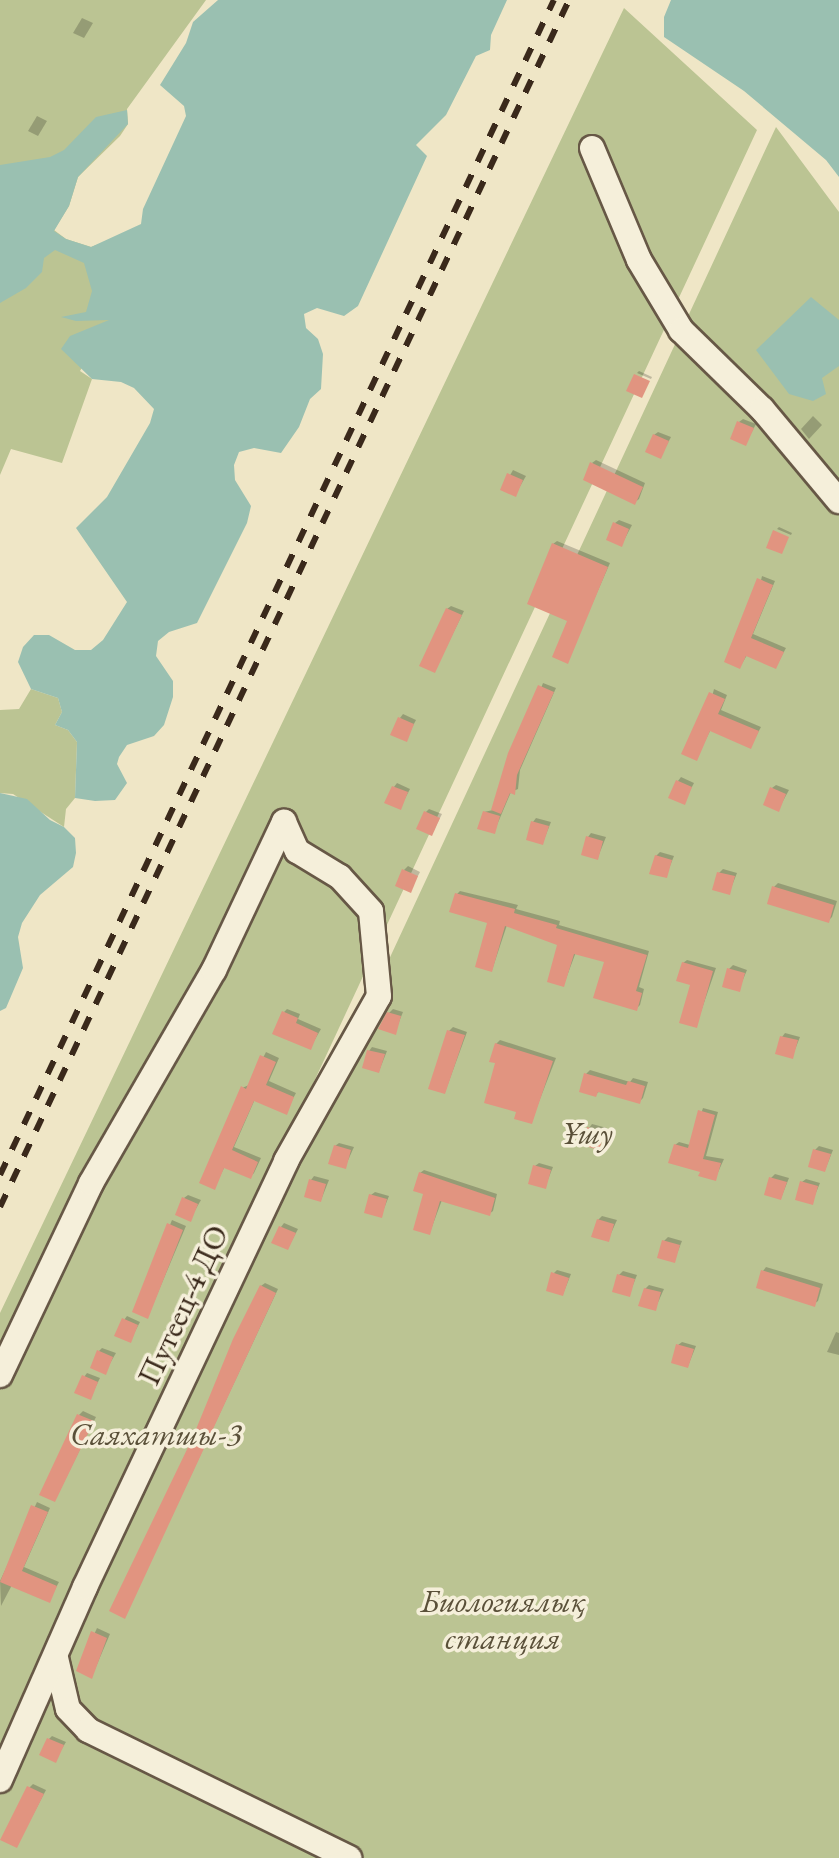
<!DOCTYPE html>
<meta charset="utf-8">
<style>
body{margin:0}
#map{position:relative;width:839px;height:1858px;overflow:hidden;background:#efe6c6;font-family:"EB Garamond",serif}
div>[style]{position:absolute}
.green>*{inset:0;background:#bbc493}
.water>*{inset:0;background:#9ac0b1}
.shadow>*{inset:0;background:#0003}
.building>*{inset:0;background:#e19480}
.roads{filter:drop-shadow(2px 0 #675846) drop-shadow(-2px 0 #675846) drop-shadow(0 2px #675846) drop-shadow(0 -2px #675846)}
.street>*{height:24px;margin:-12px;padding:0 12px;transform-origin:12px;border-radius:12px;background:#f5efda}
.rail>*{height:6px;margin-top:-3px;transform-origin:0;background:repeating-linear-gradient(90deg,#3a291b 0 14px,transparent 0 28px)}
span{translate:-50% -50%;white-space:nowrap;text-align:center;line-height:1.15;-webkit-text-stroke:7px #f5efda;paint-order:stroke}
.park-label{font-size:32px;color:#5a5039;font-style:italic}
.street-label{font-size:32px;color:#3a291b}
</style>
<div id="map">
<div class="green">
<i style="clip-path:polygon(0 0,206px 0,127px 109px,128px 124px,120px 136px,78px 177px,69px 206px,54px 230px,66px 239px,91px 247px,128px 233px,124px 264px,261px 64px,80px 371px,92px 379px,62px 463px,11px 449px,0 475px)"></i>
<i style="clip-path:polygon(624px 8px,757px 130px,217px 1290px,233px 1295px,776px 127px,839px 212px,839px 1858px,0 1858px,0 1313px)"></i>
<i style="clip-path:polygon(31px 689px,58px 698px,62px 712px,55px 725px,68px 730px,77px 742px,75px 798px,66px 809px,64px 827px,13px 794px,0 793px,0 710px,19px 709px)"></i>
</div>
<div class="water">
<i style="clip-path:polygon(218px 0,507px 0,491px 35px,490px 50px,476px 56px,446px 115px,416px 145px,427px 156px,358px 306px,344px 316px,317px 308px,304px 314px,306px 328px,318px 339px,323px 354px,321px 389px,310px 399px,299px 427px,281px 453px,254px 448px,239px 452px,234px 465px,235px 480px,251px 506px,247px 523px,197px 623px,169px 632px,158px 641px,156px 656px,173px 681px,173px 697px,164px 725px,154px 736px,127px 745px,119px 757px,117px 764px,127px 783px,115px 800px,95px 801px,75px 798px,77px 742px,68px 730px,55px 725px,62px 712px,58px 698px,31px 689px,18px 662px,23px 647px,34px 635px,49px 635px,75px 650px,91px 650px,103px 640px,127px 602px,76px 528px,107px 497px,150px 423px,154px 409px,134px 388px,121px 382px,92px 379px,61px 349px,70px 336px,109px 320px,76px 321px,61px 317px,86px 312px,92px 291px,84px 263px,55px 250px,44px 258px,42px 272px,26px 288px,0 303px,0 165px,50px 157px,64px 150px,96px 117px,127px 110px,128px 124px,78px 177px,69px 206px,54px 231px,66px 239px,91px 247px,141px 224px,143px 209px,186px 116px,184px 106px,160px 85px,186px 43px,193px 22px)"></i>
<i style="clip-path:polygon(671px 0,839px 0,839px 177px,826px 160px,744px 91px,664px 37px,664px 17px)"></i>
<i style="clip-path:polygon(811px 297px,839px 320px,839px 366px,822px 378px,826px 394px,813px 401px,789px 394px,756px 350px)"></i>
<i style="clip-path:polygon(0 793px,27px 799px,50px 820px,64px 827px,75px 838px,76px 853px,73px 867px,40px 895px,22px 923px,18px 937px,23px 968px,6px 1008px,0 1011px)"></i>
</div>
<div class="shadow">
<i style="clip-path:polygon(82px 18px,93px 23px,84px 38px,73px 33px)"></i>
<i style="clip-path:polygon(37px 116px,47px 121px,38px 136px,28px 131px)"></i>
<i style="clip-path:polygon(639px 371px,652px 377px,651px 379px,637px 373px)"></i>
<i style="clip-path:polygon(813px 416px,822px 425px,809px 439px,801px 429px)"></i>
<i style="clip-path:polygon(743px 419px,756px 424px,746px 443px,739px 422px)"></i>
<i style="clip-path:polygon(658px 432px,671px 437px,661px 456px,654px 435px)"></i>
<i style="clip-path:polygon(596px 460px,645px 483px,639px 499px,635px 502px,592px 463px)"></i>
<i style="clip-path:polygon(513px 470px,526px 476px,515px 495px,502px 489px)"></i>
<i style="clip-path:polygon(619px 520px,632px 525px,622px 544px,615px 523px)"></i>
<i style="clip-path:polygon(779px 527px,792px 533px,791px 535px,777px 529px)"></i>
<i style="clip-path:polygon(557px 541px,610px 563px,567px 661px,569px 620px,553px 544px)"></i>
<i style="clip-path:polygon(762px 576px,775px 581px,753px 634px,786px 648px,776px 667px,747px 655px,740px 667px)"></i>
<i style="clip-path:polygon(451px 606px,464px 611px,435px 670px,447px 609px)"></i>
<i style="clip-path:polygon(543px 683px,556px 688px,520px 770px,518px 789px,511px 792px,494px 832px,484px 812px,493px 810px)"></i>
<i style="clip-path:polygon(714px 689px,727px 695px,721px 710px,761px 727px,751px 746px,711px 729px,696px 759px)"></i>
<i style="clip-path:polygon(403px 714px,416px 720px,406px 739px,400px 718px)"></i>
<i style="clip-path:polygon(681px 777px,694px 783px,684px 802px,678px 781px)"></i>
<i style="clip-path:polygon(397px 783px,410px 789px,400px 808px,394px 787px)"></i>
<i style="clip-path:polygon(776px 785px,789px 790px,778px 810px,772px 788px)"></i>
<i style="clip-path:polygon(429px 809px,442px 814px,432px 834px,425px 813px)"></i>
<i style="clip-path:polygon(536px 818px,551px 822px,543px 842px,533px 822px)"></i>
<i style="clip-path:polygon(591px 833px,606px 837px,598px 857px,588px 837px)"></i>
<i style="clip-path:polygon(660px 852px,674px 856px,666px 876px,656px 856px)"></i>
<i style="clip-path:polygon(408px 866px,420px 872px,410px 891px,404px 870px)"></i>
<i style="clip-path:polygon(723px 869px,737px 873px,729px 893px,719px 873px)"></i>
<i style="clip-path:polygon(778px 883px,837px 901px,832px 917px,828px 921px,774px 887px)"></i>
<i style="clip-path:polygon(460px 891px,518px 905px,516px 909px,560px 921px,559px 925px,649px 951px,639px 987px,644px 989px,640px 1005px,636px 1009px,606px 961px,576px 952px,564px 984px,560px 944px,507px 925px,492px 970px,490px 922px,457px 894px)"></i>
<i style="clip-path:polygon(687px 960px,716px 968px,696px 1026px,693px 983px,683px 963px)"></i>
<i style="clip-path:polygon(733px 965px,747px 970px,739px 989px,729px 969px)"></i>
<i style="clip-path:polygon(287px 1009px,300px 1014px,298px 1019px,321px 1029px,310px 1048px,284px 1012px)"></i>
<i style="clip-path:polygon(393px 1009px,403px 1012px,395px 1032px,389px 1013px)"></i>
<i style="clip-path:polygon(453px 1027px,467px 1032px,445px 1092px,449px 1031px)"></i>
<i style="clip-path:polygon(785px 1033px,800px 1037px,792px 1057px,782px 1037px)"></i>
<i style="clip-path:polygon(500px 1040px,556px 1058px,531px 1122px,519px 1111px,498px 1062px,496px 1044px)"></i>
<i style="clip-path:polygon(372px 1047px,387px 1051px,379px 1071px,369px 1051px)"></i>
<i style="clip-path:polygon(266px 1052px,279px 1058px,269px 1081px,296px 1093px,286px 1112px,255px 1099px,234px 1147px,261px 1158px,254px 1173px,250px 1177px,225px 1166px,214px 1188px,242px 1088px,249px 1085px)"></i>
<i style="clip-path:polygon(590px 1070px,630px 1082px,633px 1078px,648px 1082px,643px 1098px,639px 1102px,600px 1091px,596px 1094px,586px 1074px)"></i>
<i style="clip-path:polygon(703px 1108px,718px 1112px,706px 1156px,724px 1159px,715px 1179px,675px 1145px,679px 1142px,690px 1145px)"></i>
<i style="clip-path:polygon(592px 1124px,607px 1128px,599px 1148px,589px 1128px)"></i>
<i style="clip-path:polygon(339px 1143px,354px 1147px,345px 1167px,335px 1146px)"></i>
<i style="clip-path:polygon(819px 1146px,833px 1150px,825px 1170px,815px 1150px)"></i>
<i style="clip-path:polygon(539px 1163px,553px 1167px,545px 1187px,535px 1166px)"></i>
<i style="clip-path:polygon(424px 1170px,497px 1194px,493px 1211px,489px 1214px,442px 1200px,430px 1232px,420px 1173px)"></i>
<i style="clip-path:polygon(775px 1174px,789px 1178px,781px 1198px,771px 1178px)"></i>
<i style="clip-path:polygon(314px 1176px,329px 1180px,321px 1200px,311px 1180px)"></i>
<i style="clip-path:polygon(806px 1179px,820px 1183px,812px 1202px,802px 1182px)"></i>
<i style="clip-path:polygon(375px 1192px,389px 1196px,381px 1216px,371px 1195px)"></i>
<i style="clip-path:polygon(188px 1195px,201px 1200px,190px 1219px,184px 1198px)"></i>
<i style="clip-path:polygon(602px 1216px,617px 1220px,608px 1240px,598px 1220px)"></i>
<i style="clip-path:polygon(172px 1220px,186px 1226px,148px 1316px,135px 1310px)"></i>
<i style="clip-path:polygon(284px 1223px,298px 1229px,288px 1248px,281px 1227px)"></i>
<i style="clip-path:polygon(668px 1237px,682px 1241px,674px 1261px,664px 1241px)"></i>
<i style="clip-path:polygon(766px 1267px,823px 1284px,818px 1301px,814px 1304px,763px 1271px)"></i>
<i style="clip-path:polygon(557px 1270px,571px 1274px,563px 1294px,553px 1274px)"></i>
<i style="clip-path:polygon(623px 1271px,637px 1275px,629px 1295px,619px 1275px)"></i>
<i style="clip-path:polygon(265px 1283px,278px 1289px,125px 1616px,261px 1286px)"></i>
<i style="clip-path:polygon(649px 1285px,664px 1289px,655px 1309px,645px 1289px)"></i>
<i style="clip-path:polygon(127px 1316px,140px 1322px,130px 1341px,124px 1320px)"></i>
<i style="clip-path:polygon(836px 1332px,839px 1333px,839px 1355px,827px 1352px)"></i>
<i style="clip-path:polygon(682px 1342px,696px 1346px,688px 1366px,678px 1345px)"></i>
<i style="clip-path:polygon(102px 1348px,116px 1353px,105px 1372px,99px 1351px)"></i>
<i style="clip-path:polygon(87px 1373px,100px 1378px,90px 1398px,84px 1377px)"></i>
<i style="clip-path:polygon(83px 1411px,96px 1417px,55px 1500px,79px 1415px)"></i>
<i style="clip-path:polygon(37px 1502px,50px 1508px,24px 1567px,59px 1582px,49px 1601px,12px 1585px,1px 1606px,0 1581px)"></i>
<i style="clip-path:polygon(97px 1628px,110px 1634px,92px 1676px,78px 1670px)"></i>
<i style="clip-path:polygon(52px 1736px,66px 1742px,55px 1760px,49px 1739px)"></i>
<i style="clip-path:polygon(33px 1784px,46px 1790px,17px 1845px,29px 1788px)"></i>
</div>
<div class="building">
<i style="clip-path:polygon(634px 374px,650px 381px,642px 398px,626px 391px)"></i>
<i style="clip-path:polygon(737px 421px,754px 428px,746px 446px,730px 439px)"></i>
<i style="clip-path:polygon(653px 434px,669px 441px,661px 459px,645px 452px)"></i>
<i style="clip-path:polygon(590px 462px,643px 487px,635px 505px,583px 480px)"></i>
<i style="clip-path:polygon(507px 473px,523px 480px,516px 497px,500px 490px)"></i>
<i style="clip-path:polygon(613px 522px,629px 529px,622px 547px,606px 540px)"></i>
<i style="clip-path:polygon(773px 530px,789px 537px,782px 554px,766px 548px)"></i>
<i style="clip-path:polygon(552px 543px,608px 567px,568px 664px,552px 657px,567px 621px,527px 604px)"></i>
<i style="clip-path:polygon(757px 578px,773px 585px,751px 638px,784px 652px,776px 669px,746px 656px,740px 669px,724px 662px)"></i>
<i style="clip-path:polygon(446px 608px,462px 615px,435px 673px,419px 666px)"></i>
<i style="clip-path:polygon(538px 685px,554px 692px,517px 775px,515px 795px,510px 793px,501px 814px,491px 810px,508px 753px)"></i>
<i style="clip-path:polygon(709px 692px,725px 699px,718px 714px,759px 731px,751px 749px,710px 731px,697px 761px,681px 754px)"></i>
<i style="clip-path:polygon(398px 717px,414px 724px,407px 742px,390px 735px)"></i>
<i style="clip-path:polygon(676px 780px,692px 787px,685px 805px,668px 798px)"></i>
<i style="clip-path:polygon(392px 786px,408px 792px,401px 810px,384px 803px)"></i>
<i style="clip-path:polygon(770px 787px,786px 794px,779px 812px,763px 805px)"></i>
<i style="clip-path:polygon(424px 811px,440px 818px,432px 836px,416px 829px)"></i>
<i style="clip-path:polygon(483px 811px,500px 816px,495px 834px,477px 829px)"></i>
<i style="clip-path:polygon(531px 821px,549px 826px,543px 845px,526px 840px)"></i>
<i style="clip-path:polygon(586px 836px,603px 841px,598px 860px,581px 855px)"></i>
<i style="clip-path:polygon(655px 855px,672px 860px,667px 878px,649px 874px)"></i>
<i style="clip-path:polygon(402px 869px,418px 876px,411px 893px,395px 886px)"></i>
<i style="clip-path:polygon(717px 872px,735px 876px,730px 895px,712px 890px)"></i>
<i style="clip-path:polygon(772px 886px,834px 905px,829px 923px,767px 904px)"></i>
<i style="clip-path:polygon(455px 893px,515px 909px,514px 913px,557px 925px,556px 928px,647px 955px,636px 991px,642px 993px,637px 1011px,593px 998px,604px 962px,574px 954px,564px 987px,547px 982px,557px 945px,505px 926px,492px 972px,475px 967px,487px 923px,449px 912px)"></i>
<i style="clip-path:polygon(682px 962px,713px 971px,697px 1028px,679px 1023px,690px 985px,676px 981px)"></i>
<i style="clip-path:polygon(727px 968px,745px 973px,740px 992px,722px 987px)"></i>
<i style="clip-path:polygon(282px 1011px,298px 1018px,296px 1023px,318px 1033px,311px 1050px,272px 1034px)"></i>
<i style="clip-path:polygon(387px 1012px,401px 1016px,396px 1035px,378px 1029px)"></i>
<i style="clip-path:polygon(447px 1030px,465px 1035px,445px 1094px,428px 1089px)"></i>
<i style="clip-path:polygon(780px 1036px,798px 1040px,793px 1059px,775px 1054px)"></i>
<i style="clip-path:polygon(495px 1043px,553px 1061px,532px 1124px,514px 1119px,516px 1112px,484px 1103px,495px 1063px,489px 1062px)"></i>
<i style="clip-path:polygon(367px 1050px,385px 1054px,379px 1073px,362px 1068px)"></i>
<i style="clip-path:polygon(260px 1055px,276px 1062px,266px 1085px,294px 1097px,287px 1115px,254px 1101px,232px 1150px,258px 1162px,251px 1179px,224px 1168px,215px 1190px,199px 1183px,241px 1086px,246px 1089px)"></i>
<i style="clip-path:polygon(584px 1073px,626px 1085px,628px 1081px,645px 1086px,640px 1104px,598px 1092px,596px 1097px,579px 1092px)"></i>
<i style="clip-path:polygon(698px 1110px,715px 1115px,703px 1159px,721px 1163px,716px 1181px,698px 1176px,700px 1172px,668px 1163px,674px 1144px,688px 1148px)"></i>
<i style="clip-path:polygon(587px 1127px,605px 1132px,599px 1150px,582px 1145px)"></i>
<i style="clip-path:polygon(334px 1145px,351px 1150px,346px 1169px,328px 1164px)"></i>
<i style="clip-path:polygon(813px 1149px,831px 1154px,825px 1172px,808px 1167px)"></i>
<i style="clip-path:polygon(533px 1165px,551px 1170px,546px 1189px,528px 1184px)"></i>
<i style="clip-path:polygon(419px 1172px,495px 1198px,490px 1216px,440px 1201px,430px 1235px,413px 1230px,423px 1194px,413px 1191px)"></i>
<i style="clip-path:polygon(769px 1177px,787px 1182px,781px 1200px,764px 1195px)"></i>
<i style="clip-path:polygon(309px 1179px,326px 1184px,321px 1202px,304px 1197px)"></i>
<i style="clip-path:polygon(800px 1181px,818px 1186px,813px 1205px,795px 1200px)"></i>
<i style="clip-path:polygon(369px 1194px,387px 1199px,382px 1218px,364px 1213px)"></i>
<i style="clip-path:polygon(182px 1197px,198px 1204px,191px 1222px,175px 1215px)"></i>
<i style="clip-path:polygon(597px 1219px,614px 1224px,609px 1242px,591px 1237px)"></i>
<i style="clip-path:polygon(167px 1223px,183px 1230px,148px 1319px,132px 1312px)"></i>
<i style="clip-path:polygon(279px 1226px,296px 1233px,288px 1250px,271px 1243px)"></i>
<i style="clip-path:polygon(662px 1240px,680px 1245px,675px 1263px,657px 1258px)"></i>
<i style="clip-path:polygon(761px 1270px,820px 1288px,815px 1307px,756px 1288px)"></i>
<i style="clip-path:polygon(551px 1272px,569px 1278px,563px 1296px,546px 1291px)"></i>
<i style="clip-path:polygon(617px 1274px,635px 1279px,630px 1297px,612px 1292px)"></i>
<i style="clip-path:polygon(260px 1285px,276px 1293px,125px 1619px,109px 1611px,192px 1439px,233px 1339px)"></i>
<i style="clip-path:polygon(644px 1288px,661px 1292px,656px 1311px,638px 1306px)"></i>
<i style="clip-path:polygon(122px 1318px,138px 1325px,131px 1343px,114px 1336px)"></i>
<i style="clip-path:polygon(676px 1344px,694px 1349px,688px 1368px,671px 1363px)"></i>
<i style="clip-path:polygon(97px 1350px,113px 1357px,106px 1375px,90px 1368px)"></i>
<i style="clip-path:polygon(82px 1375px,98px 1382px,91px 1400px,74px 1393px)"></i>
<i style="clip-path:polygon(77px 1414px,94px 1421px,55px 1502px,39px 1495px)"></i>
<i style="clip-path:polygon(31px 1505px,48px 1512px,22px 1571px,57px 1586px,50px 1603px,0 1582px)"></i>
<i style="clip-path:polygon(91px 1631px,107px 1638px,92px 1679px,76px 1671px)"></i>
<i style="clip-path:polygon(47px 1738px,64px 1745px,56px 1763px,39px 1755px)"></i>
<i style="clip-path:polygon(27px 1786px,44px 1794px,17px 1848px,0 1840px)"></i>
</div>
<div class="roads">
<div class="street">
<i style="left:592px;top:148px;width:121px;rotate:67.2deg"></i>
<i style="left:639px;top:260px;width:82px;rotate:59deg"></i>
<i style="left:681px;top:330px;width:113px;rotate:44.3deg"></i>
<i style="left:762px;top:409px;width:120px;rotate:50.1deg"></i>
<i style="left:0;top:1375px;width:212px;rotate:-64.6deg"></i>
<i style="left:91px;top:1183px;width:246px;rotate:-60deg"></i>
<i style="left:214px;top:970px;width:164px;rotate:-64.7deg"></i>
<i style="left:56px;top:1658px;width:52px;rotate:76.8deg"></i>
<i style="left:68px;top:1709px;width:29px;rotate:46deg"></i>
<i style="left:88px;top:1730px;width:291px;rotate:26.1deg"></i>
<i style="left:0;top:1780px;width:211px;rotate:-66.2deg"></i>
<i style="left:85px;top:1587px;width:471px;rotate:-64.7deg"></i>
<i style="left:286px;top:1161px;width:189px;rotate:-60.6deg"></i>
<i style="left:379px;top:996px;width:85px;rotate:-95.4deg"></i>
<i style="left:371px;top:911px;width:46px;rotate:-132.4deg"></i>
<i style="left:340px;top:877px;width:50px;rotate:-148.8deg"></i>
<i style="left:297px;top:851px;width:32px;rotate:-114deg"></i>
</div>
</div>
<div class="rail">
<i style="left:0;top:1175px;width:1299px;rotate:-64.76deg"></i>
<i style="left:0;top:1207px;width:1334px;rotate:-64.76deg"></i>
</div>
<div class="park-label">
<span style="left:587px;top:1133px">Ұшу</span>
<span style="left:156px;top:1434px">Саяхатшы-3</span>
<span style="left:503px;top:1620px">Биологиялық<br>станция</span>
</div>
<div class="street-label">
<span style="left:183px;top:1305px;rotate:-65deg">Путеец-4 ДО</span>
</div>
</div>
